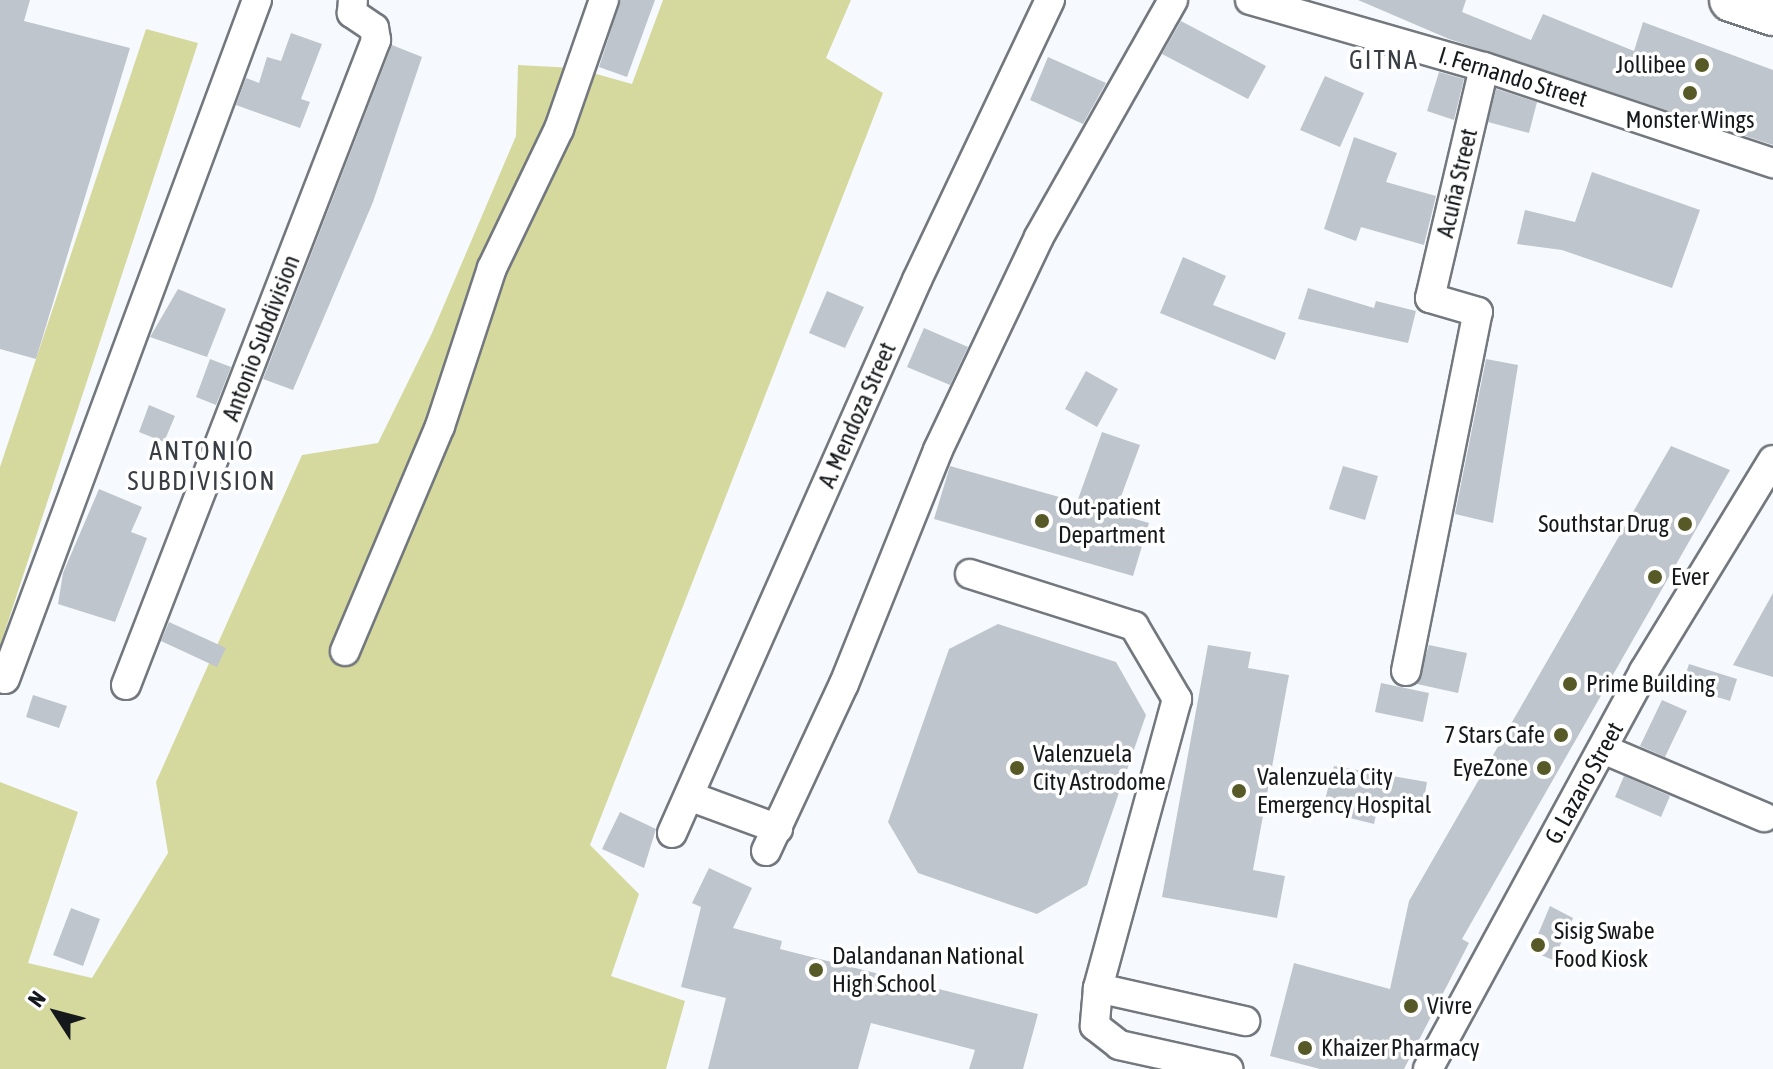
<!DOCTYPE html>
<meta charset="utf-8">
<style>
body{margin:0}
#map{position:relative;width:1773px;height:1069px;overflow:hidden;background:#f6faff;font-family:"Asap Condensed",sans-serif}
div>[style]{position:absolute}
.green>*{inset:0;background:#d6d99d}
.building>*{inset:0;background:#bfc5cc}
.roads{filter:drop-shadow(2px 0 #73787f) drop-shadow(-2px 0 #73787f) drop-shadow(0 2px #73787f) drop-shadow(0 -2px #73787f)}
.minor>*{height:28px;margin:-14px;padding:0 14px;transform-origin:14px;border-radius:14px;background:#fff}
.highway>*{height:42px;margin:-21px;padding:0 21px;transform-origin:21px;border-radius:21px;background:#fff}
.dots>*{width:22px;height:22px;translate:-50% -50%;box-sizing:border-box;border:4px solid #fff;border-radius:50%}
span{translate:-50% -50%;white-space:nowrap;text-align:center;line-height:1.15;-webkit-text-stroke:7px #fff;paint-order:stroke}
.poi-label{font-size:24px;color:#16191b}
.right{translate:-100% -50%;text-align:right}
.left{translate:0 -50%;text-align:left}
.street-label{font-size:24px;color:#16191b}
.neighbourhood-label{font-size:26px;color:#393e44;letter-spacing:2px}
.north{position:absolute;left:16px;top:973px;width:80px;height:80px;-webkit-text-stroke:6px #fff;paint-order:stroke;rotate:306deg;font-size:22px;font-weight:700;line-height:32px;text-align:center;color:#16191b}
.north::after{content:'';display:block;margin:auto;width:28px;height:36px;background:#16191b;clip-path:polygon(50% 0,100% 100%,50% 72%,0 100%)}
</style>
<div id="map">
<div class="green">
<i style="clip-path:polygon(663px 0,851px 0,826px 58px,883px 93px,590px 845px,639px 894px,611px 976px,685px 1001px,666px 1069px,0 1069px,0 782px,78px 812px,28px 963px,92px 978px,168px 853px,156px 782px,302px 455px,378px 443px,432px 333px,516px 136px,518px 65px,575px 68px,632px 84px)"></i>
<i style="clip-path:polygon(146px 29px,198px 43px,0 646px,0 467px)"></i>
</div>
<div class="building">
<i style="clip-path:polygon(0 0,30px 0,24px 21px,130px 48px,36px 359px,0 349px)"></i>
<i style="clip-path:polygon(621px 0,655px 0,627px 77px,599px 67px)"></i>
<i style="clip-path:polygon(1358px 0,1466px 0,1462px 12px,1531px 40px,1543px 14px,1634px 51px,1643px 22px,1773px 70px,1773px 145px,1449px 39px)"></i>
<i style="clip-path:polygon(1181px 21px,1266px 66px,1248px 99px,1162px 54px)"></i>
<i style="clip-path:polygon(291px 33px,322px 44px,301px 99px,310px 102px,300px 128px,236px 105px,246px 78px,259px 83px,267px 57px,281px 61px)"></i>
<i style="clip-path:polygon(392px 45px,422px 57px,373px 202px,293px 390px,263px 379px)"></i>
<i style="clip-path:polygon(1048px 57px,1106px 83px,1083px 124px,1030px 100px)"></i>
<i style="clip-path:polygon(1439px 72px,1464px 79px,1454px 120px,1427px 111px)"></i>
<i style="clip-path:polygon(1325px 76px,1364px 93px,1340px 147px,1300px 130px)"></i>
<i style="clip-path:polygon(1496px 89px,1537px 102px,1529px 133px,1488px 122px)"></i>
<i style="clip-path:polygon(1354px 137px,1397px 153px,1386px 182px,1436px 196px,1424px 245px,1361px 227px,1356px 241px,1324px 229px)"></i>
<i style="clip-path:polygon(1592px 172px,1700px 210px,1672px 288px,1562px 250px,1517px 244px,1525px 210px,1575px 222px)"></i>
<i style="clip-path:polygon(1183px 257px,1226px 276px,1213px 305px,1286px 333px,1275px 360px,1160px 313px)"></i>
<i style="clip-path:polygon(1308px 288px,1374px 308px,1376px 301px,1416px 311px,1408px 343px,1298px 319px)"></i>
<i style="clip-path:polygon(178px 289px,226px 309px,207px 357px,150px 337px)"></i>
<i style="clip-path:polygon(827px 291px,864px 307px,845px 348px,809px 333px)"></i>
<i style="clip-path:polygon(924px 328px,968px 347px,950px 385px,907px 367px)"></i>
<i style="clip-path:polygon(210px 359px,231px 367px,216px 405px,196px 397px)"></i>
<i style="clip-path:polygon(1486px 359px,1518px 365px,1493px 523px,1455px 514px)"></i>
<i style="clip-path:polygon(1086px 371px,1118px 389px,1097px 427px,1065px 409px)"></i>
<i style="clip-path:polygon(149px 405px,175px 416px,164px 442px,139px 432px)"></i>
<i style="clip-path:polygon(1102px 432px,1140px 445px,1115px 513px,1149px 523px,1133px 576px,934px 519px,950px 466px,1077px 502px)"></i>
<i style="clip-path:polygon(1671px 446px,1730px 470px,1462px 939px,1469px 943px,1404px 1069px,1320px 1069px,1270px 1056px,1294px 963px,1390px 989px,1409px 901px)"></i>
<i style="clip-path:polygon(1343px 466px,1378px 476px,1365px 520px,1329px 509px)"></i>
<i style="clip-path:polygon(99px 489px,142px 507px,131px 532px,147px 538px,115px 622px,58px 604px,63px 573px)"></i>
<i style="clip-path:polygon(1773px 593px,1773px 677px,1733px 665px)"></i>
<i style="clip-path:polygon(169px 622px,226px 648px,217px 667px,161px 641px)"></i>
<i style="clip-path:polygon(998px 624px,1116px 662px,1146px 715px,1087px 885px,1037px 914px,918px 873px,888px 822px,949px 649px)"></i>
<i style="clip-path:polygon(1208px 645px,1251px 652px,1248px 668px,1289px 675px,1253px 870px,1285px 876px,1277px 918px,1162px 897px)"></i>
<i style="clip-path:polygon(1429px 645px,1467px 653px,1458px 693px,1417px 684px)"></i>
<i style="clip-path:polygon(1689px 664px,1737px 679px,1730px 701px,1682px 686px)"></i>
<i style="clip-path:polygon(1381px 683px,1429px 693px,1423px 722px,1375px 712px)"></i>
<i style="clip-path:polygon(33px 695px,67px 706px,59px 728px,26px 717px)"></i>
<i style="clip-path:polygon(1662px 700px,1687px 711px,1665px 757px,1640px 746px)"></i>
<i style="clip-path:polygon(1334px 766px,1427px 782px,1422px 812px,1378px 806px,1374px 824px,1322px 811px)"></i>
<i style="clip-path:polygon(1624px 776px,1670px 796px,1661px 817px,1615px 797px)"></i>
<i style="clip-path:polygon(620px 812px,656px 829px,644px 868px,602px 849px)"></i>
<i style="clip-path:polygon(709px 868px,752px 888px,733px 928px,782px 941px,780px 949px,1038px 1014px,1023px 1069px,969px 1069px,975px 1050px,871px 1023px,858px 1069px,708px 1069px,726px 998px,681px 987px,701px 907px,692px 903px)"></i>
<i style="clip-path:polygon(1550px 906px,1573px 918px,1553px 960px,1531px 951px)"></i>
<i style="clip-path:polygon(71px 908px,100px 919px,83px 966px,53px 955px)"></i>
</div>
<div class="roads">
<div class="minor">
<i style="left:1250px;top:0;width:243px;rotate:16deg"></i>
<i style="left:1484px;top:67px;width:305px;rotate:18.4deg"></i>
<i style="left:970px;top:574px;width:172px;rotate:17.6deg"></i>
<i style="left:1134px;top:626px;width:85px;rotate:59.5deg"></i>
<i style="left:1177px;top:699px;width:300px;rotate:105.3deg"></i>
<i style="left:1098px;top:988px;width:38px;rotate:95deg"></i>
<i style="left:1095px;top:1026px;width:31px;rotate:38deg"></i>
<i style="left:1119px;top:1045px;width:112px;rotate:12.4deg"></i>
<i style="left:345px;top:651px;width:244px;rotate:-67.1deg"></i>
<i style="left:440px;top:426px;width:166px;rotate:-71.8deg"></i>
<i style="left:492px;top:268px;width:154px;rotate:-64.3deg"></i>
<i style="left:559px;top:129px;width:137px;rotate:-70.8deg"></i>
<i style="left:1406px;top:671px;width:366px;rotate:-78.7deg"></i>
<i style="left:1478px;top:312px;width:50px;rotate:-163.7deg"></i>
<i style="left:1430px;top:298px;width:237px;rotate:-76.8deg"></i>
<i style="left:5px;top:679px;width:724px;rotate:-69.64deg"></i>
<i style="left:126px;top:685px;width:692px;rotate:-68.81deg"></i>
<i style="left:376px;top:40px;width:12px;rotate:-99deg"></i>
<i style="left:374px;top:28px;width:27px;rotate:-146deg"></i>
<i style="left:352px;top:13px;width:13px;rotate:-86deg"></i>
<i style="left:1603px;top:749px;width:175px;rotate:22.9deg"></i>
<i style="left:689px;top:796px;width:95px;rotate:20.3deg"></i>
<i style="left:672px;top:833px;width:605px;rotate:-66.1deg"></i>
<i style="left:917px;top:280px;width:310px;rotate:-64.6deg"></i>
<i style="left:766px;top:851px;width:184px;rotate:-65deg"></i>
<i style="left:844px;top:684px;width:252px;rotate:-68.1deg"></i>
<i style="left:938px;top:450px;width:236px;rotate:-64.6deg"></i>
<i style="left:1039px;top:237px;width:272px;rotate:-60.5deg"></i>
<i style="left:1098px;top:988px;width:151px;rotate:12.7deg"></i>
<i style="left:1428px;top:1069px;width:453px;rotate:-61.5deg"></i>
<i style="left:1644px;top:671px;width:247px;rotate:-58.6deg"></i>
</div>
<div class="highway">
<i style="left:1731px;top:0;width:44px;rotate:18.4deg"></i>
</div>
</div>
<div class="dots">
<i style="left:1702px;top:65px;background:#575926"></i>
<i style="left:1690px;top:93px;background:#575926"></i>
<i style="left:1042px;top:521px;background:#575926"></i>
<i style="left:1685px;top:524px;background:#575926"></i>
<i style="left:1655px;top:577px;background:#575926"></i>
<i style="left:1570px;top:684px;background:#575926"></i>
<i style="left:1561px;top:735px;background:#575926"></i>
<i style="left:1017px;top:768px;background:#575926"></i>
<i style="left:1544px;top:768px;background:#575926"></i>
<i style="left:1239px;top:791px;background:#575926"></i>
<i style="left:1538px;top:945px;background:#575926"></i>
<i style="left:816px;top:970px;background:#575926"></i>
<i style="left:1411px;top:1006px;background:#575926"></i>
<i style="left:1305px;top:1048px;background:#575926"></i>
</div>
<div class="poi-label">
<span class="right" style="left:1686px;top:65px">Jollibee</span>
<span style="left:1690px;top:120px">Monster Wings</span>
<span class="left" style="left:1058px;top:521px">Out-patient<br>Department</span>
<span class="right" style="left:1669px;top:524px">Southstar Drug</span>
<span class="left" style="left:1671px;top:577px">Ever</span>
<span class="left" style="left:1586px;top:684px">Prime Building</span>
<span class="right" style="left:1545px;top:735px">7 Stars Cafe</span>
<span class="left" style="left:1033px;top:768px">Valenzuela<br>City Astrodome</span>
<span class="right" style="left:1528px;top:768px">EyeZone</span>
<span class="left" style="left:1257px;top:791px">Valenzuela City<br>Emergency Hospital</span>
<span class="left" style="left:1554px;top:945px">Sisig Swabe<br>Food Kiosk</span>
<span class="left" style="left:832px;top:970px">Dalandanan National<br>High School</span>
<span class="left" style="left:1427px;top:1006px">Vivre</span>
<span class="left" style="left:1321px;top:1048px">Khaizer Pharmacy</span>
</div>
<div class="street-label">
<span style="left:1513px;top:77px;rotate:17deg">I. Fernando Street</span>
<span style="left:1457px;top:183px;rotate:-77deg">Acuña Street</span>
<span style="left:261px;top:338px;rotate:-69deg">Antonio Subdivision</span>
<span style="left:857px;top:415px;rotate:-66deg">A. Mendoza Street</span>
<span style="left:1584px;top:783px;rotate:-61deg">G. Lazaro Street</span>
</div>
<div class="neighbourhood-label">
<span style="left:1384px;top:61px">GITNA</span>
<span style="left:202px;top:467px">ANTONIO<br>SUBDIVISION</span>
</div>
<div class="north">N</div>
</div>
